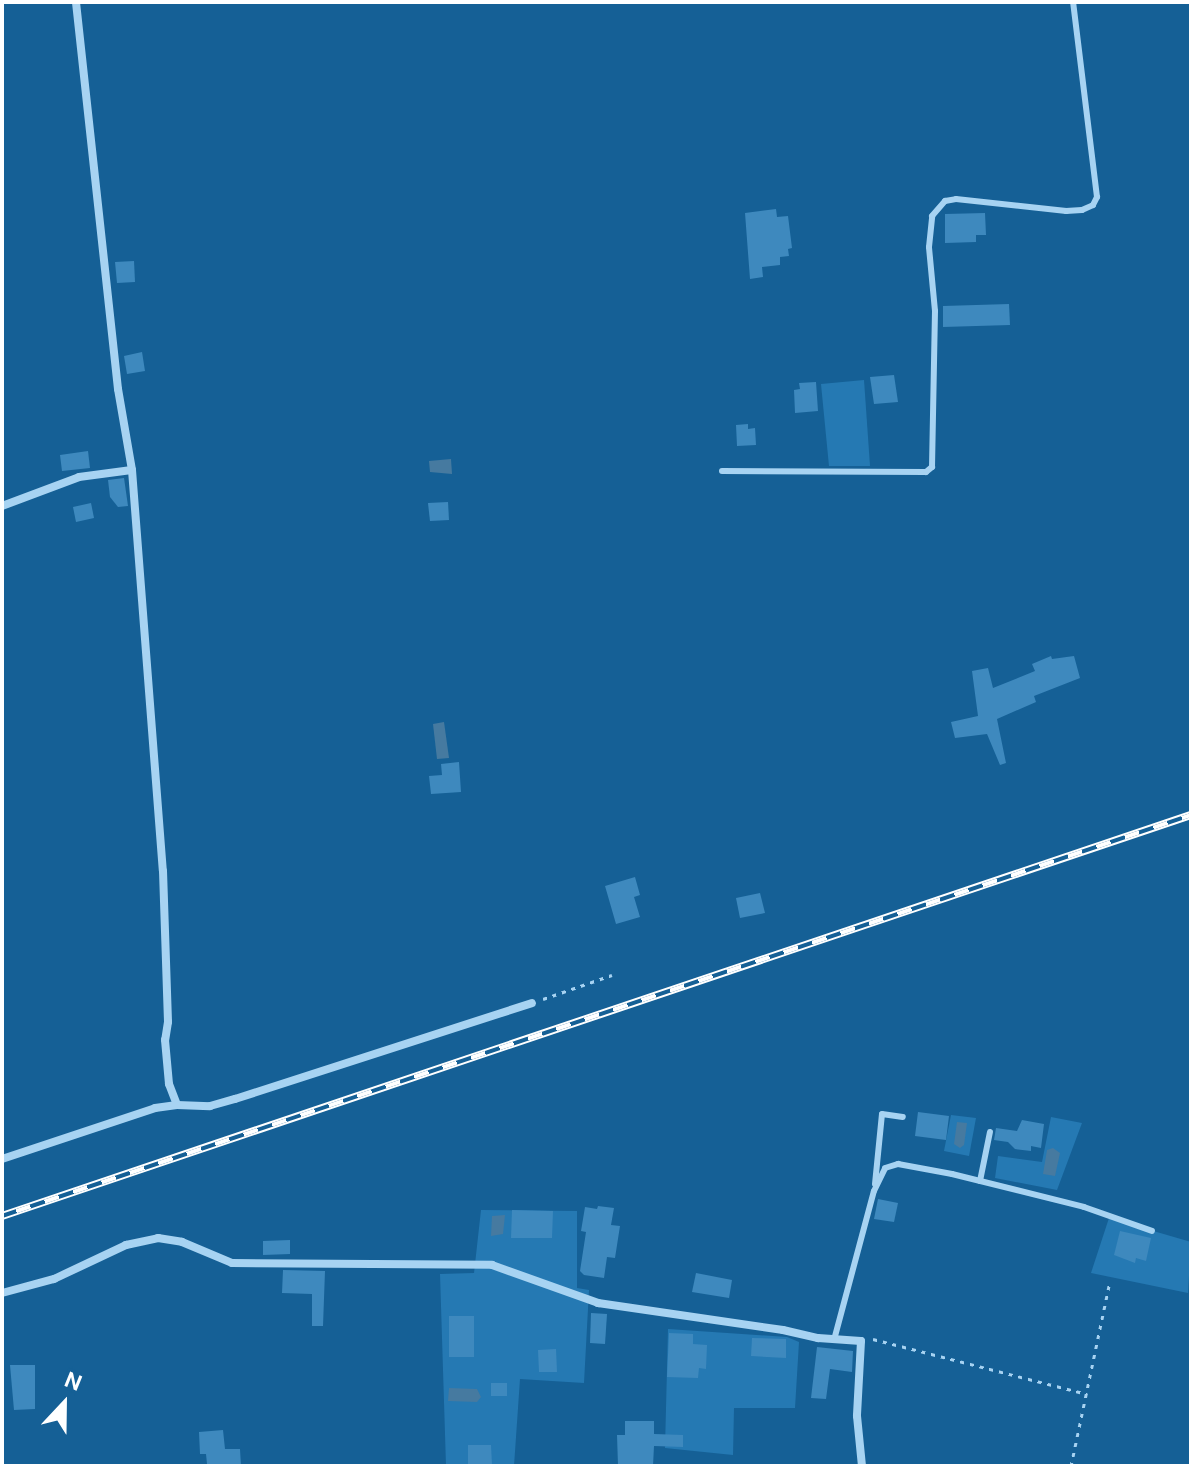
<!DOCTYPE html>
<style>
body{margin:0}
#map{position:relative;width:1193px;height:1468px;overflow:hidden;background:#156096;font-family:"DM Sans",sans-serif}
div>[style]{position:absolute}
.green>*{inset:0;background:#2579b3}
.water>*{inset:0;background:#467aa0}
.building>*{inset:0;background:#3e89be}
.path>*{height:3px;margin-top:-1.5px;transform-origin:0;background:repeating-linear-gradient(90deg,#a7d3f2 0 4px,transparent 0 10px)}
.lane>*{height:6px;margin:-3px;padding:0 3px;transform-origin:3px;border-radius:3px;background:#a7d3f2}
.street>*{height:8px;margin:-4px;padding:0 4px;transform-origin:4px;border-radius:4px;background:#a7d3f2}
.rail>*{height:8px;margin-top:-4px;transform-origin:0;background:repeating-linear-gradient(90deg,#156096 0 15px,#fff 0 30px);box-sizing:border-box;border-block:2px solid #fff}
span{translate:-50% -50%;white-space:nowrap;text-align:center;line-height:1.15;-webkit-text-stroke:7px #156096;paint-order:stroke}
.frame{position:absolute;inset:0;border:4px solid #fff;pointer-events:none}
.north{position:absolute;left:24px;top:1364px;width:80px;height:80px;-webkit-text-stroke:6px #156096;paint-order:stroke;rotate:22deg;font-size:22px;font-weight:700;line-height:32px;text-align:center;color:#fff}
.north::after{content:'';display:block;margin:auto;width:28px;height:36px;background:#fff;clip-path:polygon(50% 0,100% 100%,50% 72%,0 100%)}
</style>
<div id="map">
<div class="green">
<i style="clip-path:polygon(864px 380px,870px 466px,829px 466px,821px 384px)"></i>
<i style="clip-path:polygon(951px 1115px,976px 1118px,969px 1156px,944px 1151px)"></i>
<i style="clip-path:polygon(1051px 1117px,1082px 1123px,1057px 1190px,995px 1178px,998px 1156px,1042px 1162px)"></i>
<i style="clip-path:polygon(481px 1210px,577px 1211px,577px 1288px,589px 1290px,584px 1383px,520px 1379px,514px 1466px,446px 1466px,440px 1274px,474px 1273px)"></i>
<i style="clip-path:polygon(1109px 1218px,1191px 1242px,1188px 1293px,1091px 1273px)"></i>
<i style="clip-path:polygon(668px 1329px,787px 1337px,799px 1342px,795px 1408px,734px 1408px,733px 1455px,665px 1448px)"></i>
</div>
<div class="water">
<i style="clip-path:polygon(451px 459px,452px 474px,430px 472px,429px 461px)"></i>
<i style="clip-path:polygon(444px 722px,449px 758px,437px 759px,433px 724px)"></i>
<i style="clip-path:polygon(957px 1122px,967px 1123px,964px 1145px,960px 1148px,954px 1144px)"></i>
<i style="clip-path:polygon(1053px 1148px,1060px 1153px,1055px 1176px,1043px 1174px,1047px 1150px)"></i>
<i style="clip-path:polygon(505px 1215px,503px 1234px,491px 1236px,492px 1216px)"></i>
<i style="clip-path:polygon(449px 1388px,477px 1389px,481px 1397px,477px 1402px,448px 1401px)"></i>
</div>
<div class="building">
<i style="clip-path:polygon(776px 209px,777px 217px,788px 216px,792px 248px,788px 249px,789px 256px,780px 257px,780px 265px,762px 267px,763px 277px,750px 279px,745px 213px)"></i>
<i style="clip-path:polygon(985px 213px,986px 235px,976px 235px,976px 242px,945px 243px,945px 214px)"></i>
<i style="clip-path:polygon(134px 261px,135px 282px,117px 283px,115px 262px)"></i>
<i style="clip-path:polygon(1009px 304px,1010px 325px,943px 327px,943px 306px)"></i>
<i style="clip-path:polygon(142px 352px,145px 371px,127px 374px,124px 356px)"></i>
<i style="clip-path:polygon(894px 375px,898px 402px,874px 404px,870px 377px)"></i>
<i style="clip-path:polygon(816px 382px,818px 411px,795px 413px,794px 390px,800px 389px,799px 383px)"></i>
<i style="clip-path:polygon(748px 424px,748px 429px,755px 428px,756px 445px,737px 446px,736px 425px)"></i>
<i style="clip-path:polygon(88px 451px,90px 468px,62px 471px,60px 455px)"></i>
<i style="clip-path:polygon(124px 478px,128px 506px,118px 507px,110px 497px,108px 480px)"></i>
<i style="clip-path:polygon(448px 502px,449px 520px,430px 521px,428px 503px)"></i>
<i style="clip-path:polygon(91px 503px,94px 518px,76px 522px,73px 507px)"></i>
<i style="clip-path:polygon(1051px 656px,1052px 659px,1074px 656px,1080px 678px,1034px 696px,1036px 702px,997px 719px,1006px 763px,1000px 765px,987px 734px,955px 738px,951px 722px,978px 716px,972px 671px,988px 668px,993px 688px,1035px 671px,1032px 664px)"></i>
<i style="clip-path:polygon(459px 762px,461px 792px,431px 794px,429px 776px,442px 775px,441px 764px)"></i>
<i style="clip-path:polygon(635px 877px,640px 895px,634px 897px,640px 917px,616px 924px,605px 886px)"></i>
<i style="clip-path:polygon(760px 893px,765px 913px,740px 918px,736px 898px)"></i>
<i style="clip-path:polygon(918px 1112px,949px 1116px,946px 1140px,915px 1136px)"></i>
<i style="clip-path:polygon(1022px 1120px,1044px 1124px,1041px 1148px,1031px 1146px,1031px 1151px,1015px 1149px,1008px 1142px,994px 1140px,996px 1128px,1017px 1131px)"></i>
<i style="clip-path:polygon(878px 1199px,898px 1203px,894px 1222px,874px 1219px)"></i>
<i style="clip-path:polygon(598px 1206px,614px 1208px,611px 1225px,620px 1226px,615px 1258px,607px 1257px,604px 1278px,584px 1275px,580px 1271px,586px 1232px,581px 1231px,585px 1207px,597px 1209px)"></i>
<i style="clip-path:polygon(512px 1210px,553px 1211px,552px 1238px,511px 1238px)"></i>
<i style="clip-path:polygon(1120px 1231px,1151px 1238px,1146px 1261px,1136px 1258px,1135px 1263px,1114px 1255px)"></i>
<i style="clip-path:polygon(290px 1240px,290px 1254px,263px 1255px,263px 1241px)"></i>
<i style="clip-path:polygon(283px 1270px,325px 1271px,323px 1326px,312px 1326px,312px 1294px,282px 1293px)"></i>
<i style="clip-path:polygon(696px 1273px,732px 1280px,729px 1298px,692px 1292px)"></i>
<i style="clip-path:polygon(591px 1313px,607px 1314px,605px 1344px,590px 1343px)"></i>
<i style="clip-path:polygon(449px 1316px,474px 1316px,474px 1357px,449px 1357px)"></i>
<i style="clip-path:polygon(669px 1333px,693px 1334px,693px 1344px,707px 1345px,706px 1369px,699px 1368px,698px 1378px,667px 1377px)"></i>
<i style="clip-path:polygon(752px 1338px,786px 1339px,786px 1358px,751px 1356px)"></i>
<i style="clip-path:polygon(817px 1347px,853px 1351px,852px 1372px,830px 1369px,826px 1399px,811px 1398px)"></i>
<i style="clip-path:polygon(556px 1349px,557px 1372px,539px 1372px,538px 1350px)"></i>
<i style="clip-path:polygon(10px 1365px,35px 1365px,35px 1409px,14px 1410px)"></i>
<i style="clip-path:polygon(491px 1383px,507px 1383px,507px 1396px,491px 1396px)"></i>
<i style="clip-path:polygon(625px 1421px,654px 1421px,654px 1434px,683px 1435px,683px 1447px,654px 1446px,653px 1466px,618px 1466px,617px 1435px,625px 1435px)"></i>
<i style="clip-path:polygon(223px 1430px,225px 1449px,240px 1449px,241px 1466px,207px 1464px,206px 1454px,200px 1454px,199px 1432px)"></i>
<i style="clip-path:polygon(468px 1445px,491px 1445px,492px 1465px,468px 1466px)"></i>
</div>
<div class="path">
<i style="left:543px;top:999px;width:73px;rotate:-19.2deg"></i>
<i style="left:873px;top:1339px;width:221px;rotate:14.4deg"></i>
<i style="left:1071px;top:1466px;width:185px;rotate:-78.1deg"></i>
</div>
<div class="lane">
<i style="left:722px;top:471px;width:204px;rotate:0.3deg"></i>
<i style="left:926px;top:472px;width:8px;rotate:-40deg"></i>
<i style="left:932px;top:467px;width:156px;rotate:-88.9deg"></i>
<i style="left:935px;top:311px;width:64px;rotate:-95.4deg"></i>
<i style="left:929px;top:247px;width:31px;rotate:-84deg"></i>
<i style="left:932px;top:216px;width:20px;rotate:-49deg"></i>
<i style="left:945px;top:201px;width:11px;rotate:-10deg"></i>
<i style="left:956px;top:199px;width:111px;rotate:6.2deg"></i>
<i style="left:1066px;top:211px;width:16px;rotate:-4deg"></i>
<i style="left:1082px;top:210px;width:12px;rotate:-24deg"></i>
<i style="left:1093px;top:205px;width:9px;rotate:-63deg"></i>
<i style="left:1097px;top:197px;width:196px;rotate:-97deg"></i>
<i style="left:980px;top:1181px;width:50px;rotate:-78.5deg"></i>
<i style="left:875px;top:1184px;width:70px;rotate:-84.3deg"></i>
<i style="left:882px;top:1114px;width:21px;rotate:8deg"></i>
<i style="left:834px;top:1340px;width:154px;rotate:-75deg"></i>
<i style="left:874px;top:1191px;width:25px;rotate:-64deg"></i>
<i style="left:885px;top:1168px;width:14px;rotate:-17deg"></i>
<i style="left:898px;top:1164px;width:55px;rotate:10.5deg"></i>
<i style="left:952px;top:1174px;width:136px;rotate:14deg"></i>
<i style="left:1084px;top:1207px;width:72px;rotate:19.4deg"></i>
</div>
<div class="street">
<i style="left:132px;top:470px;width:402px;rotate:85.6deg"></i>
<i style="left:163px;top:871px;width:151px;rotate:88.1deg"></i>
<i style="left:168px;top:1022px;width:18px;rotate:99deg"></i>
<i style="left:165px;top:1040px;width:44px;rotate:84.8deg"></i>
<i style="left:169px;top:1084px;width:22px;rotate:69deg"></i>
<i style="left:177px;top:1105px;width:33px;rotate:2deg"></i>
<i style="left:210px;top:1106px;width:26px;rotate:-16deg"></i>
<i style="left:235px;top:1099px;width:312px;rotate:-17.9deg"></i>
<i style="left:2px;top:506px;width:82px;rotate:-20.6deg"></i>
<i style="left:79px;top:477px;width:53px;rotate:-7.5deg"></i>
<i style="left:132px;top:470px;width:82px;rotate:-99.8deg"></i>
<i style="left:118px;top:389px;width:389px;rotate:-96.2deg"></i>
<i style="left:2px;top:1159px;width:161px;rotate:-18.4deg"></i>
<i style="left:155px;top:1108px;width:22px;rotate:-8deg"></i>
<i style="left:2px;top:1293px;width:54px;rotate:-15.1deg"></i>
<i style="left:54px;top:1279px;width:80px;rotate:-25.3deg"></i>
<i style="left:126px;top:1245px;width:33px;rotate:-12deg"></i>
<i style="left:158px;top:1238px;width:24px;rotate:9deg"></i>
<i style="left:182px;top:1242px;width:54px;rotate:22.8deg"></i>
<i style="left:232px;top:1263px;width:260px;rotate:0.4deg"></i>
<i style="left:492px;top:1265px;width:113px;rotate:19.7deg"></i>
<i style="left:598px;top:1303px;width:187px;rotate:8.3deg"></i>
<i style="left:783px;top:1330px;width:36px;rotate:13deg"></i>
<i style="left:818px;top:1338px;width:43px;rotate:4deg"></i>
<i style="left:861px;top:1341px;width:75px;rotate:93.1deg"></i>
<i style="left:857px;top:1416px;width:50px;rotate:84.3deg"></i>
</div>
<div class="rail">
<i style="left:2px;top:1216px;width:1255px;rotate:-18.64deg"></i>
</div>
<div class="frame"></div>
<div class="north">N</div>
</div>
